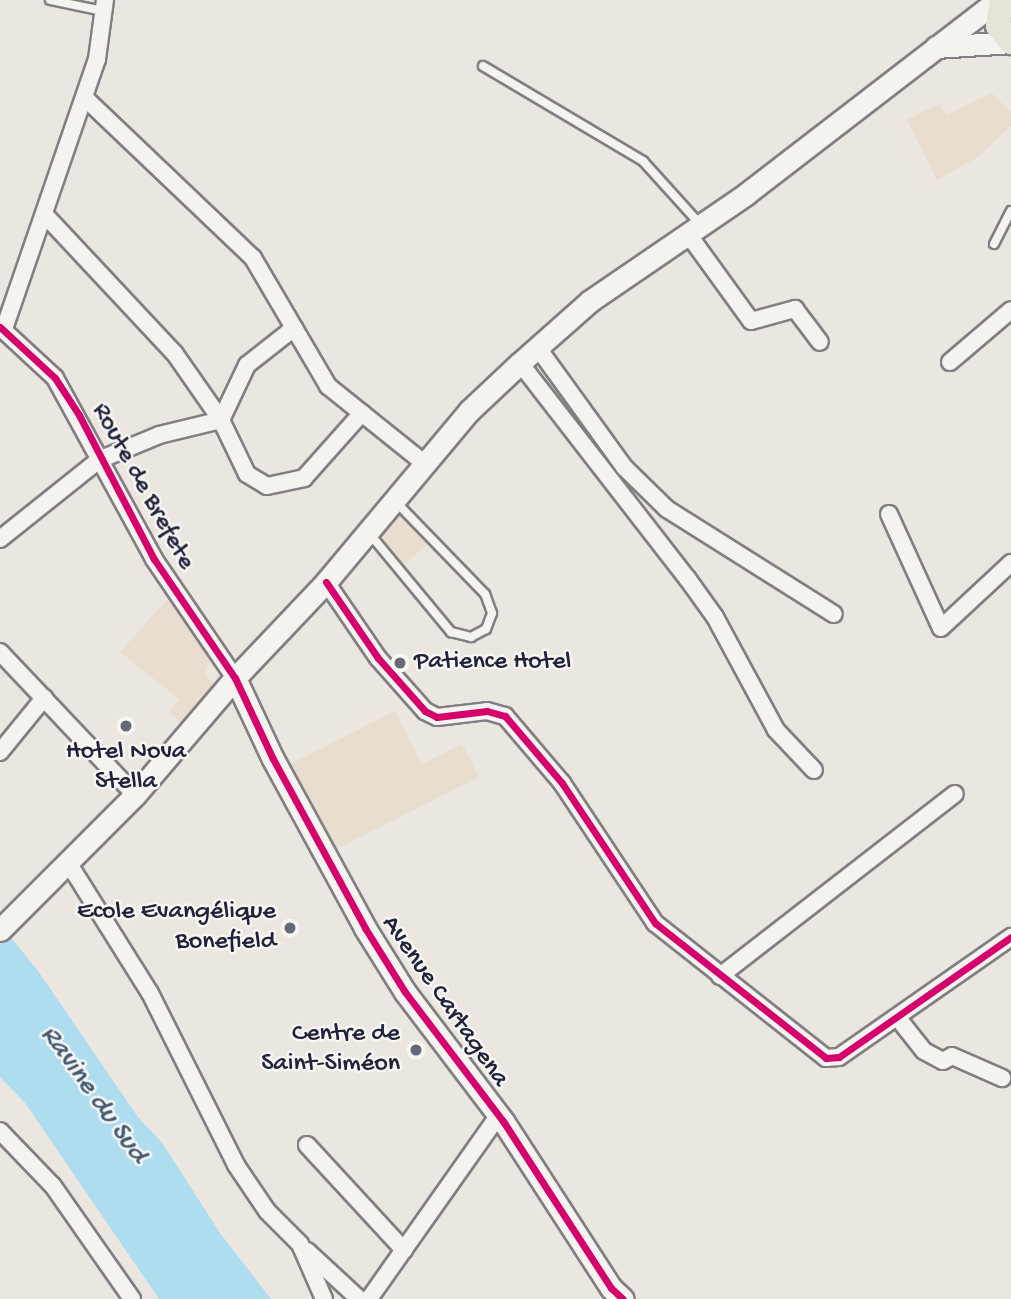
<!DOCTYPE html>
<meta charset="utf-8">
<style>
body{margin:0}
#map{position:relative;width:1011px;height:1299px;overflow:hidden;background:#ebe6e0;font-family:"Gochi Hand",sans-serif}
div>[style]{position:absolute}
.built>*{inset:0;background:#e9ddd0}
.water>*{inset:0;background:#afddf0}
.roads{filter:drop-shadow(2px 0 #817f81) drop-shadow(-2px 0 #817f81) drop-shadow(0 2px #817f81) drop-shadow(0 -2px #817f81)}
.lane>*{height:8px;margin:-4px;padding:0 4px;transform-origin:4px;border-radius:4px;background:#f4f3f0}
.street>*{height:16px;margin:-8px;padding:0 8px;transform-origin:8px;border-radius:8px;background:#f4f3f0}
.secondary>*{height:21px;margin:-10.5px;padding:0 10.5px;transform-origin:10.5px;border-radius:10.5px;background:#f4f3f0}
.primary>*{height:24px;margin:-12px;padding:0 12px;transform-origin:12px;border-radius:12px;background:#e7e3d7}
.cycleway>*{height:7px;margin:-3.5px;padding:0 3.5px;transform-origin:3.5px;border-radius:3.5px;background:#d6006c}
.dots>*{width:19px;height:19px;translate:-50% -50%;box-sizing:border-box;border:4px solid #f6f6f2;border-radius:50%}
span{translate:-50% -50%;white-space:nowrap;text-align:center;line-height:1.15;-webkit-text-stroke:5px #f6f6f2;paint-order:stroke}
.street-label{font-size:26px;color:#22223b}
.poi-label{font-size:26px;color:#22223b}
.left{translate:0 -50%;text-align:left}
.right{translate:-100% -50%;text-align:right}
.water-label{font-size:28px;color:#445973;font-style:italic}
</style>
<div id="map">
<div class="built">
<i style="clip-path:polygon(992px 93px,1011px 112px,1011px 126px,978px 157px,937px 180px,907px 120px,939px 104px,946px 115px)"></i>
<i style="clip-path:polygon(394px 499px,433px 540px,398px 569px,367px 530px)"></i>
<i style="clip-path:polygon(175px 591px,214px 650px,205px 674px,223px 694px,190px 730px,169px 712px,179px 699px,120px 652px)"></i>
<i style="clip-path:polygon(395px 711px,422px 764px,462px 744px,479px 777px,335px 850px,291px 764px)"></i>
</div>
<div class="water">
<i style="clip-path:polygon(0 924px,38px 971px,138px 1117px,163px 1144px,220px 1233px,271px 1299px,159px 1299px,25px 1103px,0 1077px)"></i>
</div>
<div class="roads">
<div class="lane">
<i style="left:50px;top:0;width:54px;rotate:11.7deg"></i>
<i style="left:483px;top:66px;width:186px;rotate:30.7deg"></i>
<i style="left:643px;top:161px;width:84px;rotate:47.9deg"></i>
<i style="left:994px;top:244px;width:37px;rotate:-63deg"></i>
<i style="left:369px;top:533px;width:129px;rotate:50.4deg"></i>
<i style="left:451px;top:632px;width:21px;rotate:14deg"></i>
<i style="left:471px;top:637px;width:17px;rotate:-28deg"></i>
<i style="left:486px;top:629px;width:17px;rotate:-69deg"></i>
<i style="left:492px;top:613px;width:20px;rotate:-110deg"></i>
<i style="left:485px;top:594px;width:128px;rotate:-134.1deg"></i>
</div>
<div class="street">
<i style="left:85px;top:98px;width:232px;rotate:43.6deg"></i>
<i style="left:253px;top:258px;width:148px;rotate:59.6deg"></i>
<i style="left:328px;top:386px;width:123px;rotate:38.7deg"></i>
<i style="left:45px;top:215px;width:190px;rotate:46.9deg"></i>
<i style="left:175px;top:354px;width:80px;rotate:55.1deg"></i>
<i style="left:221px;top:420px;width:60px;rotate:64.3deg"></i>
<i style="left:247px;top:474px;width:23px;rotate:31deg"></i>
<i style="left:267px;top:486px;width:38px;rotate:-12deg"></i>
<i style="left:304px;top:478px;width:87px;rotate:-48.3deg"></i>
<i style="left:688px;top:234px;width:107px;rotate:54.1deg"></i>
<i style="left:751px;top:321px;width:46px;rotate:-15.3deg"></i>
<i style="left:795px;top:309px;width:41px;rotate:52.9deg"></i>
<i style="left:0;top:327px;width:75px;rotate:42.8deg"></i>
<i style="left:55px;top:378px;width:206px;rotate:61.3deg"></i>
<i style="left:154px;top:559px;width:144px;rotate:55.8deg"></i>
<i style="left:4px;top:329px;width:286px;rotate:-71deg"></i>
<i style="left:97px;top:59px;width:60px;rotate:-82.3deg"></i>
<i style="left:538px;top:348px;width:147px;rotate:54.1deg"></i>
<i style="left:624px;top:467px;width:60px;rotate:44.3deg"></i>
<i style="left:667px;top:509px;width:197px;rotate:32.2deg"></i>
<i style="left:950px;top:362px;width:80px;rotate:-40.4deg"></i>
<i style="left:520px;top:363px;width:272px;rotate:52.2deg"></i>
<i style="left:687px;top:578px;width:48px;rotate:54.3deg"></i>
<i style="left:715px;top:617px;width:128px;rotate:61.6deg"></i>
<i style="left:776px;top:730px;width:55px;rotate:46.5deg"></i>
<i style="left:221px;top:420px;width:61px;rotate:-64.7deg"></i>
<i style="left:247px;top:365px;width:60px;rotate:-38.2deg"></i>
<i style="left:889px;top:514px;width:125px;rotate:65.5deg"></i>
<i style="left:941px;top:628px;width:96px;rotate:-42.9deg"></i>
<i style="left:0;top:539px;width:127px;rotate:-38.6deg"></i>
<i style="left:99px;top:460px;width:65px;rotate:-22.6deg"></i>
<i style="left:159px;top:435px;width:64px;rotate:-13.6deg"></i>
<i style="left:326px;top:582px;width:92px;rotate:55.6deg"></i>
<i style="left:378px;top:658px;width:71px;rotate:48.4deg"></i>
<i style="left:425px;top:711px;width:13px;rotate:27deg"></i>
<i style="left:437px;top:717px;width:50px;rotate:-6.8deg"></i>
<i style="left:487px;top:711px;width:19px;rotate:16deg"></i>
<i style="left:505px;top:716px;width:88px;rotate:49.6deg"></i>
<i style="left:562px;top:783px;width:168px;rotate:56.4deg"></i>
<i style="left:655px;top:923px;width:218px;rotate:38.3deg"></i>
<i style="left:826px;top:1058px;width:13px;rotate:-4deg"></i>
<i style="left:839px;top:1057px;width:210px;rotate:-34.9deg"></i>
<i style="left:0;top:652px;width:197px;rotate:46.6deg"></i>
<i style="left:0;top:752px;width:70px;rotate:-50.8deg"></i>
<i style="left:69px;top:864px;width:152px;rotate:57.9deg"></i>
<i style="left:150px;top:993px;width:192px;rotate:63.4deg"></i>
<i style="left:236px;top:1165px;width:55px;rotate:56deg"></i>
<i style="left:267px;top:1211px;width:47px;rotate:45deg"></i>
<i style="left:300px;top:1244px;width:60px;rotate:66.4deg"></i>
<i style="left:720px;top:976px;width:297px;rotate:-37.8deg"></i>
<i style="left:897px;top:1017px;width:43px;rotate:51.5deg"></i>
<i style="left:924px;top:1051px;width:21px;rotate:28deg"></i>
<i style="left:943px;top:1061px;width:10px;rotate:-29deg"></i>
<i style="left:952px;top:1056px;width:55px;rotate:23.7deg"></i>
<i style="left:0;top:1131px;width:76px;rotate:46.1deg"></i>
<i style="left:53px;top:1186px;width:138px;rotate:55deg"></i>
<i style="left:307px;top:1145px;width:143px;rotate:47.3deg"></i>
<i style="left:307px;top:1251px;width:71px;rotate:42.7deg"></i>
<i style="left:369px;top:1299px;width:225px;rotate:-54.8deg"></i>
</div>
<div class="secondary">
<i style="left:936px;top:47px;width:75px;rotate:-3.8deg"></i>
<i style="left:235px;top:678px;width:89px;rotate:64.9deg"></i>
<i style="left:273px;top:759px;width:192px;rotate:61.4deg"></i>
<i style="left:365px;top:928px;width:75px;rotate:58deg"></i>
<i style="left:405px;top:992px;width:162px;rotate:52.8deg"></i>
<i style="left:503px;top:1121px;width:199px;rotate:57.1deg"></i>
<i style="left:611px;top:1288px;width:16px;rotate:43deg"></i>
<i style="left:0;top:930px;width:191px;rotate:-45deg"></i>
<i style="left:135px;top:795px;width:154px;rotate:-49.5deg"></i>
<i style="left:235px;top:678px;width:132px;rotate:-46.5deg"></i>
<i style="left:326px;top:582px;width:223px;rotate:-50.1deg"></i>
<i style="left:469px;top:411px;width:70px;rotate:-43.3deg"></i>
<i style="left:520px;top:363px;width:94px;rotate:-41.5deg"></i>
<i style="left:590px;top:301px;width:189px;rotate:-34.4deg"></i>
<i style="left:746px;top:194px;width:318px;rotate:-37.6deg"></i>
</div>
<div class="primary">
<i style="left:1002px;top:0;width:26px;rotate:99deg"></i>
<i style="left:998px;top:26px;width:21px;rotate:51deg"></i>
</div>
</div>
<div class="cycleway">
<i style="left:0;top:327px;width:75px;rotate:42.8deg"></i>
<i style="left:55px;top:378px;width:44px;rotate:57deg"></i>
<i style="left:79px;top:415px;width:162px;rotate:62.5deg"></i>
<i style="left:154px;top:559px;width:144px;rotate:55.8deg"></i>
<i style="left:235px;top:678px;width:89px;rotate:64.9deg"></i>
<i style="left:273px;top:759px;width:192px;rotate:61.4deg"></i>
<i style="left:365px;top:928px;width:75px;rotate:58deg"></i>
<i style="left:405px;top:992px;width:162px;rotate:52.8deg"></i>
<i style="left:503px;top:1121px;width:199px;rotate:57.1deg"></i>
<i style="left:611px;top:1288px;width:16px;rotate:43deg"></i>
<i style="left:326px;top:582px;width:92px;rotate:55.6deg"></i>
<i style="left:378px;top:658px;width:71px;rotate:48.4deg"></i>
<i style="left:425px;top:711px;width:13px;rotate:27deg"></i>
<i style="left:437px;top:717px;width:50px;rotate:-6.8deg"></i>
<i style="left:487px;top:711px;width:19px;rotate:16deg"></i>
<i style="left:505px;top:716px;width:88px;rotate:49.6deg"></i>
<i style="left:562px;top:783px;width:168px;rotate:56.4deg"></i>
<i style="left:655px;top:923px;width:218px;rotate:38.3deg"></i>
<i style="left:826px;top:1058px;width:13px;rotate:-4deg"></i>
<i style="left:839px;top:1057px;width:210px;rotate:-34.9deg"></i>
</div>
<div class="dots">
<i style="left:400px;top:663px;background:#686775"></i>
<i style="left:126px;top:726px;background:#686775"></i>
<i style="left:290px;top:928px;background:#686775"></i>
<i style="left:416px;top:1050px;background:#686775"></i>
</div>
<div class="street-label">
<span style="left:142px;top:487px;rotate:61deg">Route de Brefete</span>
<span style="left:444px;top:1002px;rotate:55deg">Avenue Cartagena</span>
</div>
<div class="poi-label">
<span class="left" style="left:414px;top:663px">Patience Hotel</span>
<span style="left:126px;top:768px">Hotel Nova<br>Stella</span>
<span class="right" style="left:276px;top:928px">Ecole Evangélique<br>Bonefield</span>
<span class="right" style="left:400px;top:1050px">Centre de<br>Saint-Siméon</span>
</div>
<div class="water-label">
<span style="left:93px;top:1095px;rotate:54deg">Ravine du Sud</span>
</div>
</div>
